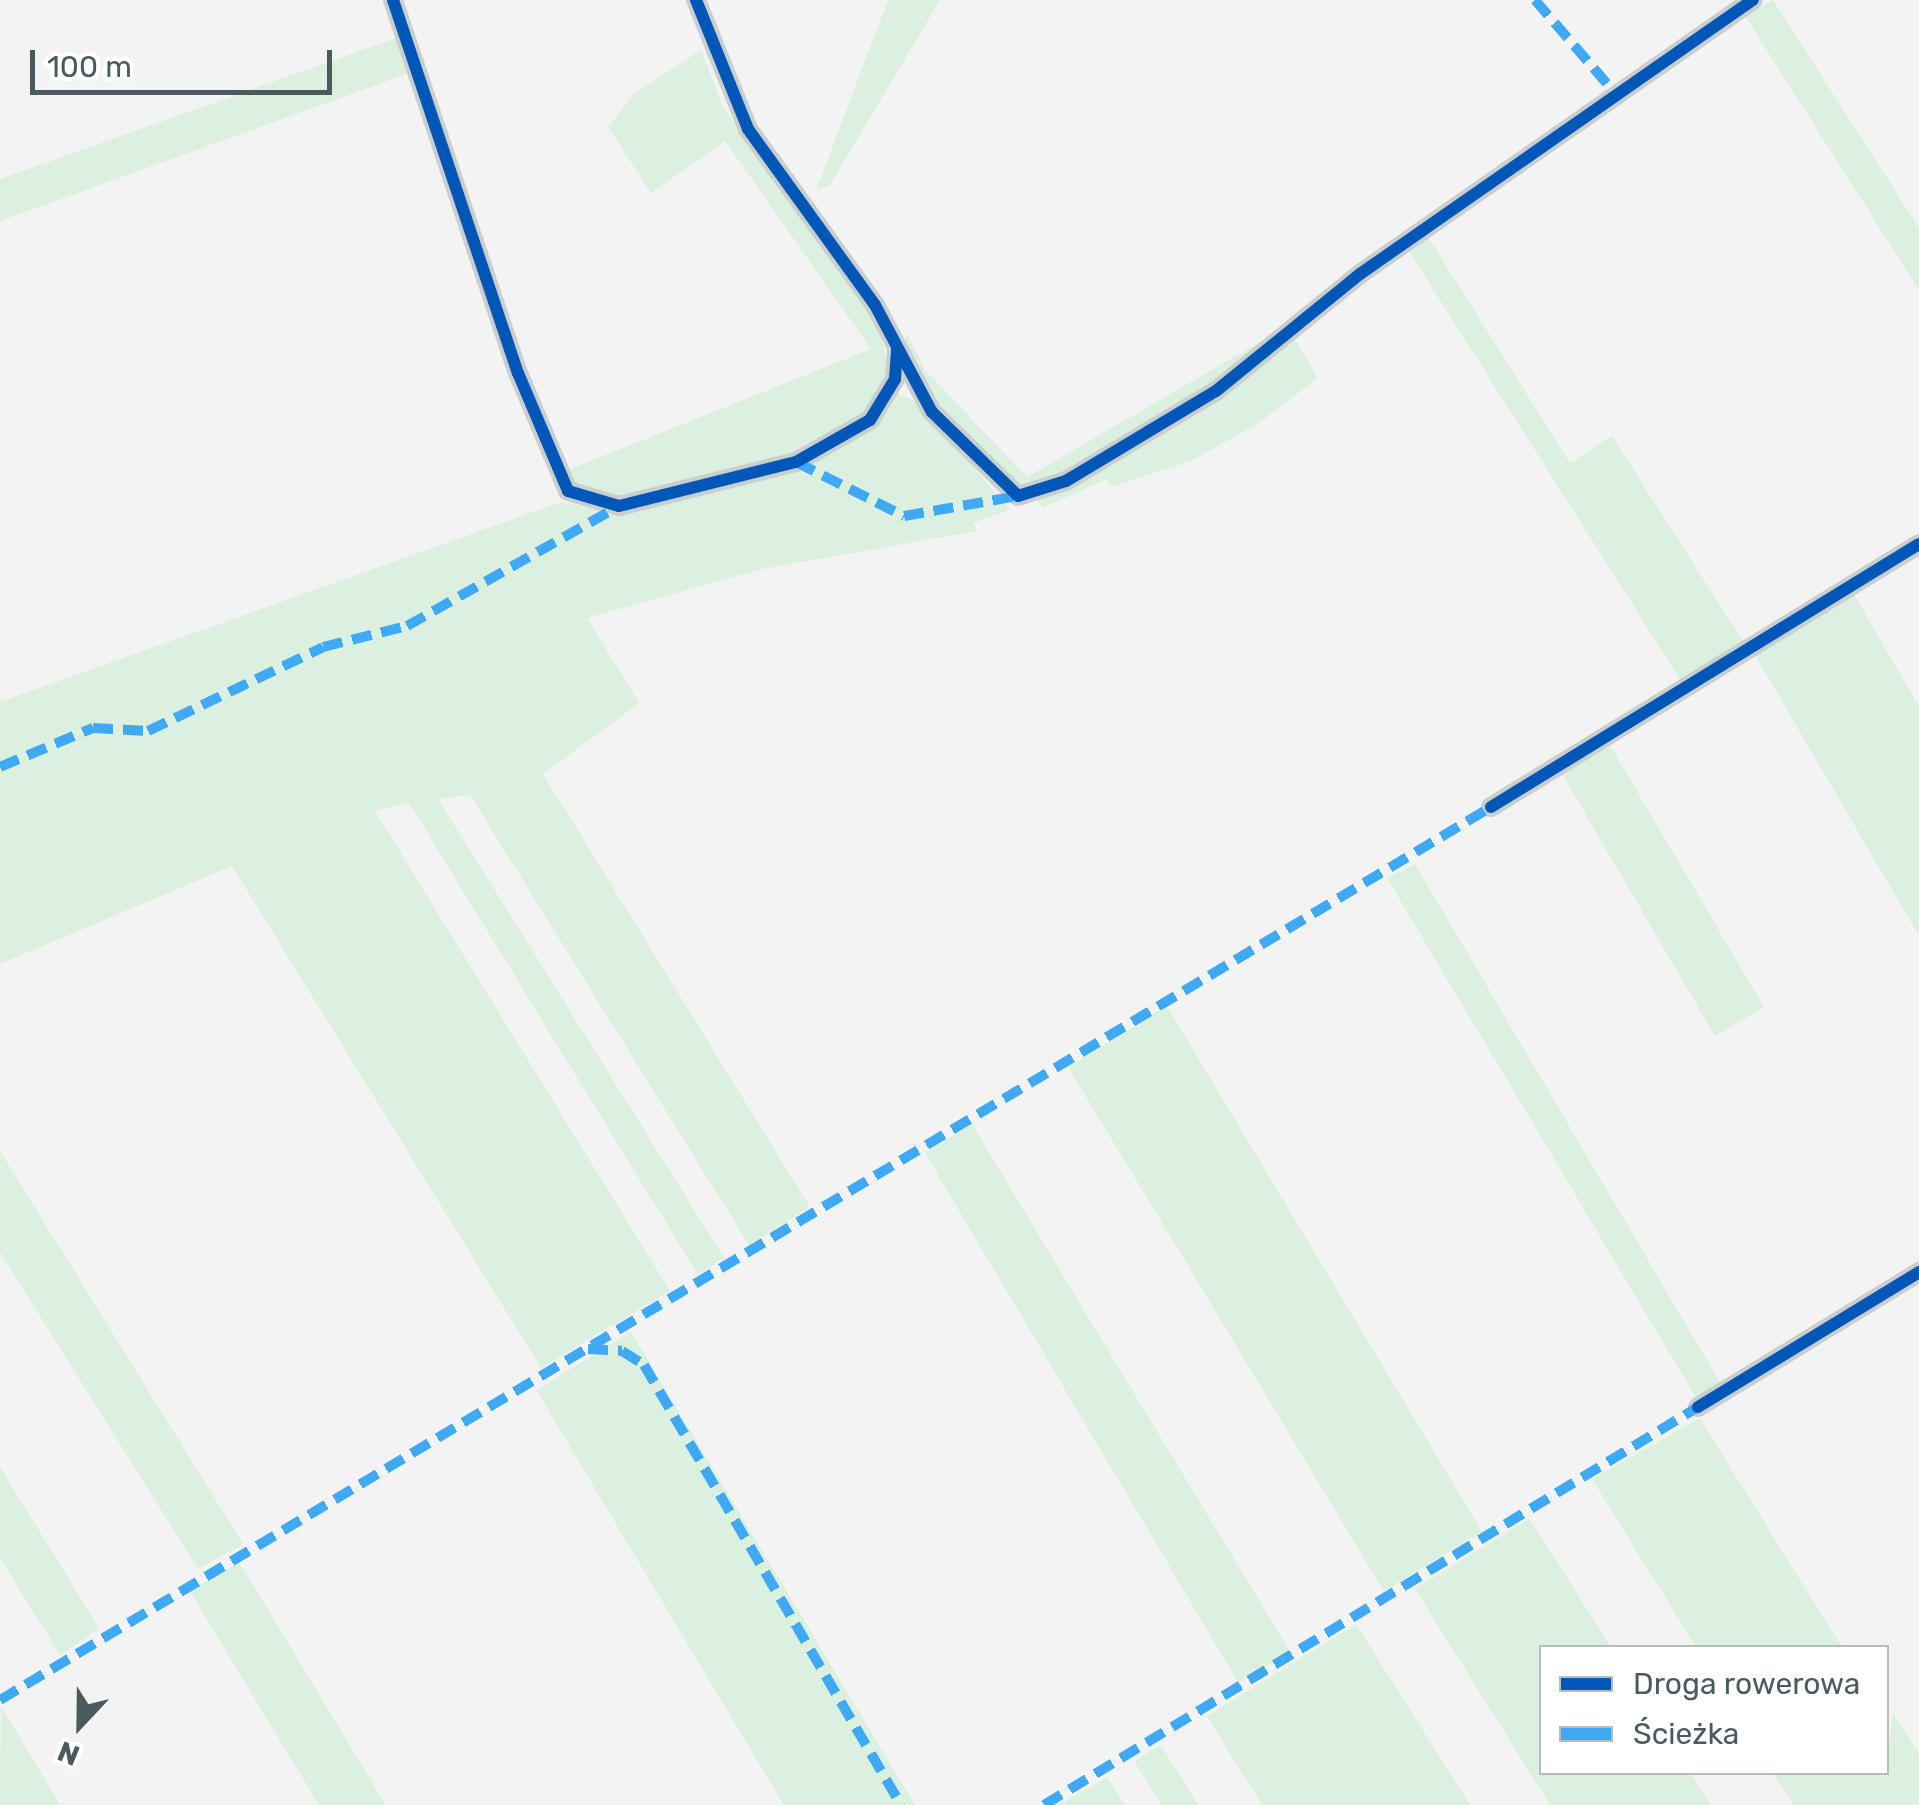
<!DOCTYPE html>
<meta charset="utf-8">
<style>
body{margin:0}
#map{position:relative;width:1919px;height:1805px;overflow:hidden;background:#f4f3f3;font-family:Rubik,sans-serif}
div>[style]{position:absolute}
.green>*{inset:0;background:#dbf0de}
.minor>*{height:20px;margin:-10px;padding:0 10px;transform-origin:10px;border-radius:10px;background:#cbcece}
.quiet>*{height:10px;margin-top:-5px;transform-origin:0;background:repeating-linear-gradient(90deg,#3fa9f5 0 20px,transparent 0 30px)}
.cycleway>*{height:12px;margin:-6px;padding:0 6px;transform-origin:6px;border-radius:6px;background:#0057b8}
span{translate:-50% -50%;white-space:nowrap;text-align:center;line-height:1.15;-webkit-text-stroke:8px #fff;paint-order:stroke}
.legend{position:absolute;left:1539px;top:1645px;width:350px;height:130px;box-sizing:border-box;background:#fff;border:2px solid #b7bdbf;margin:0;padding:12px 18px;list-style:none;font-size:30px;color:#4b5a5f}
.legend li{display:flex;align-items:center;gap:20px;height:50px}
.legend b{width:50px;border:2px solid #b7bdbf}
.north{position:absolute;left:30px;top:1675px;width:100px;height:100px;-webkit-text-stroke:8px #fff;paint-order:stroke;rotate:202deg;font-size:28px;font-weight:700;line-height:40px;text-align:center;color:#4b5a5f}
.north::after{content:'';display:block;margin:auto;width:35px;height:45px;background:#4b5a5f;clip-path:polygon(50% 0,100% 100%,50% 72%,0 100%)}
.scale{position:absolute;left:30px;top:50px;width:302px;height:45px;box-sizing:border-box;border:5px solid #4b5a5f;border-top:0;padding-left:12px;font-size:30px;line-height:35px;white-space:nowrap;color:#4b5a5f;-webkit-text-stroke:8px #fff;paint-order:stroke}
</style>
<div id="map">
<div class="green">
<i style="clip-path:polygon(888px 0,940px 0,829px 186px,817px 188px)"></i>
<i style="clip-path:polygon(1773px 0,1919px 228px,1919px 290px,1745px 16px)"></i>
<i style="clip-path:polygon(399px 37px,412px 72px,0 221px,0 179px)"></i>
<i style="clip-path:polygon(701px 50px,723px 107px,880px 329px,890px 378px,863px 417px,799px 458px,613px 502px,590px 498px,563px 472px,871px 349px,725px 141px,651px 193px,608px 127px,635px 93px)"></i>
<i style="clip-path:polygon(1427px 235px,1570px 463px,1612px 436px,1746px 646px,1683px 684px,1407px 248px)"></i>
<i style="clip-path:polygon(1279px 331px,1236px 370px,1055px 480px,1022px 490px,943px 415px,904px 342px,907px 334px,926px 371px,1027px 477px)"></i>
<i style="clip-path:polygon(1293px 336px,1318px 378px,1259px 423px,1191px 461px,1111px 487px,1106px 479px,1043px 508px,1037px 501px)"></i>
<i style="clip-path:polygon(898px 394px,919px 403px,1010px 510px,973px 523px,977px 531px,762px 569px,587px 618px,639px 703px,543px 774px,810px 1207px,749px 1245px,470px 795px,438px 799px,724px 1258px,698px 1275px,409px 803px,375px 811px,670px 1291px,541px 1368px,232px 866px,0 964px,0 702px,561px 502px,615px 512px,762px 480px,868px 433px)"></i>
<i style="clip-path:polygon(1854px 594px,1919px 707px,1919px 936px,1755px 655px)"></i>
<i style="clip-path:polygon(1608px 742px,1764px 1007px,1715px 1036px,1561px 772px)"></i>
<i style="clip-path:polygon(1415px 864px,1722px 1386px,1698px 1401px,1387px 878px)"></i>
<i style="clip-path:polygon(1167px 1006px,1482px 1532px,1384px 1591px,1068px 1067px)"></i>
<i style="clip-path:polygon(972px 1124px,1290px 1652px,1238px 1682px,925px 1153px)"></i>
<i style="clip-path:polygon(0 1151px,243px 1544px,198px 1569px,0 1252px)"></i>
<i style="clip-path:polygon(631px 1332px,915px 1805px,784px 1805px,536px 1390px)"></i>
<i style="clip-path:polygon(1700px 1418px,1792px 1567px,1842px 1647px,1696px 1647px,1592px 1479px)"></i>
<i style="clip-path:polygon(0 1467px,99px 1628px,60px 1655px,0 1558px)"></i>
<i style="clip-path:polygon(1529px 1518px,1611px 1647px,1542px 1648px,1542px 1772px,1690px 1773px,1711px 1805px,1550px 1805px,1415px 1589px)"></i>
<i style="clip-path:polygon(239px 1562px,386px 1805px,319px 1805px,190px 1591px)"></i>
<i style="clip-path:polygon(1356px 1624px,1470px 1805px,1262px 1805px,1207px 1716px)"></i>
<i style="clip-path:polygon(1px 1706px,60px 1805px,0 1805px)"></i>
<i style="clip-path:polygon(1893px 1712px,1919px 1754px,1919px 1805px,1794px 1805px,1773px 1773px,1886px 1772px)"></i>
<i style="clip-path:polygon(1161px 1745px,1198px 1805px,1162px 1805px,1134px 1761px)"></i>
<i style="clip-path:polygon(1107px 1777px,1125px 1805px,1058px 1805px,1085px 1790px)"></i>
</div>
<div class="minor">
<i style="left:393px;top:0;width:393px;rotate:71.5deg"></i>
<i style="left:518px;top:373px;width:128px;rotate:67deg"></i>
<i style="left:568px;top:491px;width:53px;rotate:16.4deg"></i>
<i style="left:619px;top:506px;width:182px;rotate:-14deg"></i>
<i style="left:796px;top:462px;width:85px;rotate:-29.6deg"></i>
<i style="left:870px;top:420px;width:48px;rotate:-58.6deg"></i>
<i style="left:895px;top:379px;width:28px;rotate:-86deg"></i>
<i style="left:696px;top:0;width:139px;rotate:68deg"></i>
<i style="left:748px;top:129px;width:217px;rotate:54.2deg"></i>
<i style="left:875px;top:305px;width:121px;rotate:62deg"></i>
<i style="left:932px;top:412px;width:120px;rotate:44.3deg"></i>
<i style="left:1018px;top:496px;width:50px;rotate:-17.4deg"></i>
<i style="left:1066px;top:481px;width:175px;rotate:-31deg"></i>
<i style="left:1216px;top:391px;width:186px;rotate:-39.1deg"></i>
<i style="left:1360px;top:274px;width:479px;rotate:-34.9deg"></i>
<i style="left:1491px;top:807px;width:502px;rotate:-31.57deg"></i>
<i style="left:1698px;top:1407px;width:259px;rotate:-31.4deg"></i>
</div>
<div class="quiet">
<i style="left:1535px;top:0;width:121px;rotate:49.3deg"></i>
<i style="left:796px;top:462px;width:121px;rotate:26.6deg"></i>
<i style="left:904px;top:516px;width:116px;rotate:-10deg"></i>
<i style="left:0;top:767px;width:101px;rotate:-22.8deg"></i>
<i style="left:93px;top:728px;width:55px;rotate:3.1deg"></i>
<i style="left:148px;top:731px;width:194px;rotate:-25.6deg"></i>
<i style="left:323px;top:647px;width:87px;rotate:-14deg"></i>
<i style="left:407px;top:626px;width:244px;rotate:-29.5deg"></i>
<i style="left:588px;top:1349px;width:34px;rotate:3deg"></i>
<i style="left:622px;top:1351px;width:26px;rotate:32deg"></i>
<i style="left:644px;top:1365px;width:510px;rotate:59.71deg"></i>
<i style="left:0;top:1700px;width:1738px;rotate:-30.92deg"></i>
<i style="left:1044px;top:1805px;width:766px;rotate:-31.32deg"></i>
</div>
<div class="cycleway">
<i style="left:393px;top:0;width:393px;rotate:71.5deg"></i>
<i style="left:518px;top:373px;width:128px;rotate:67deg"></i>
<i style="left:568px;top:491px;width:53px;rotate:16.4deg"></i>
<i style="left:619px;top:506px;width:182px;rotate:-14deg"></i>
<i style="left:796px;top:462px;width:85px;rotate:-29.6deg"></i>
<i style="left:870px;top:420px;width:48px;rotate:-58.6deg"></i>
<i style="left:895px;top:379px;width:30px;rotate:-86deg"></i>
<i style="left:696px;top:0;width:139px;rotate:68deg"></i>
<i style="left:748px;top:129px;width:217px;rotate:54.2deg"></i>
<i style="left:875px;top:305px;width:121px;rotate:62deg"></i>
<i style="left:932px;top:412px;width:120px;rotate:44.3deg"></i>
<i style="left:1018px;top:496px;width:50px;rotate:-17.4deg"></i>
<i style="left:1066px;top:481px;width:175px;rotate:-31deg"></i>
<i style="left:1216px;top:391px;width:186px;rotate:-39.1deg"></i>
<i style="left:1360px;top:274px;width:479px;rotate:-34.9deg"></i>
<i style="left:1491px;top:807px;width:502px;rotate:-31.57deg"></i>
<i style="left:1698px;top:1407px;width:259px;rotate:-31.4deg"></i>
</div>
<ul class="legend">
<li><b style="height:12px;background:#0057b8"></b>Droga rowerowa</li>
<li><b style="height:12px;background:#3fa9f5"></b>Ścieżka</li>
</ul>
<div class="north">N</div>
<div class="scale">100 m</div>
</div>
